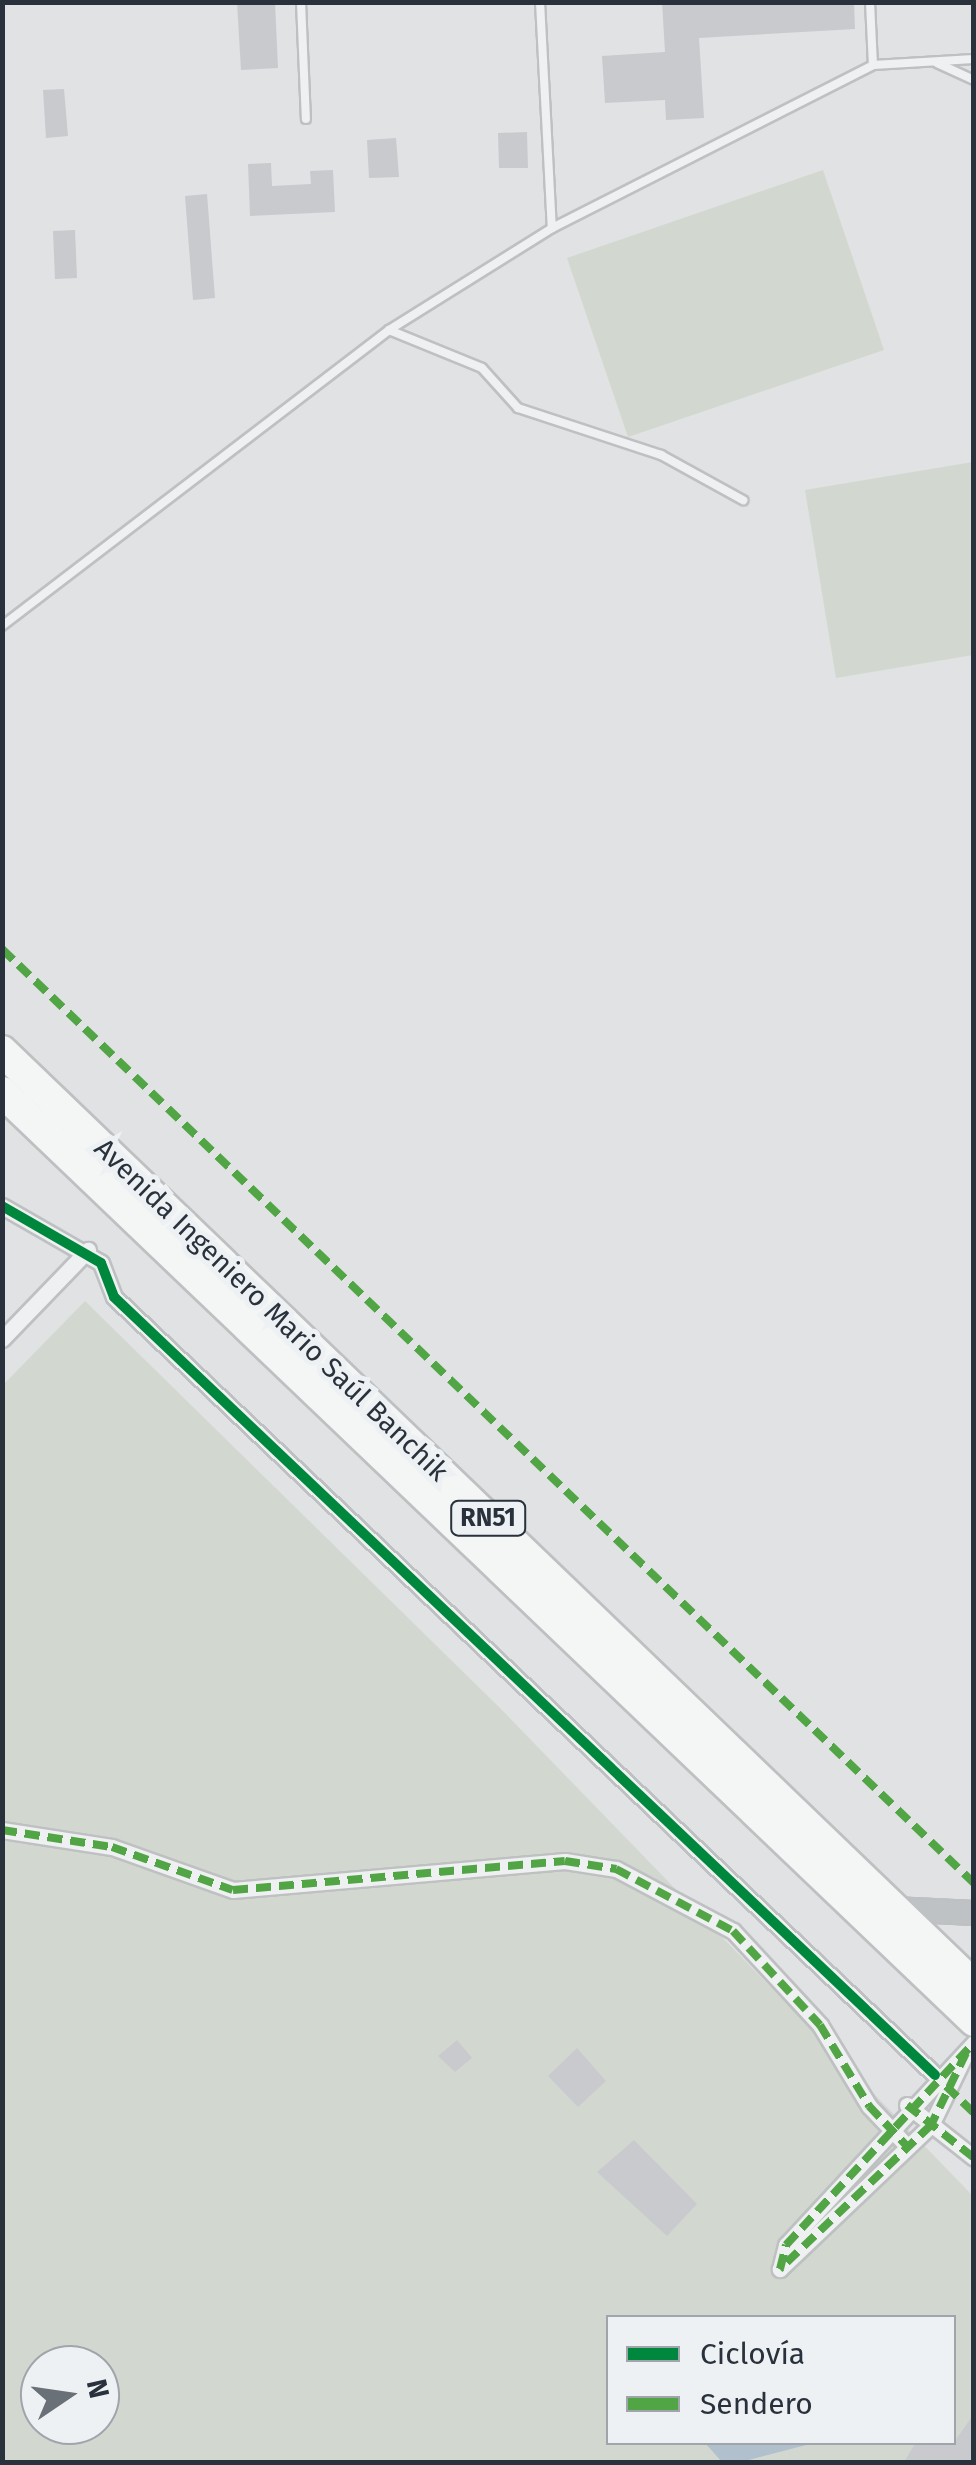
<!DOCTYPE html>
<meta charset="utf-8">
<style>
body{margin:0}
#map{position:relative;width:976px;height:2465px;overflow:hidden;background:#e0e2e4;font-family:"Fira Sans",sans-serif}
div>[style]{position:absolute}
.green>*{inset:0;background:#d2d8d0}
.water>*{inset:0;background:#b0c1cd}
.building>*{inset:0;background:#c8cacd}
.roads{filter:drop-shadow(2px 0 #bec0c2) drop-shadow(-2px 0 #bec0c2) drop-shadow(0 2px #bec0c2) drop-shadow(0 -2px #bec0c2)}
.lane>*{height:8px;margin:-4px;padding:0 4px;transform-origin:4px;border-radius:4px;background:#eff0f2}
.street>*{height:15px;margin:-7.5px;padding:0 7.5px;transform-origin:7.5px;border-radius:7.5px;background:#eff0f2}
.secondary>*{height:22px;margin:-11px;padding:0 11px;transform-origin:11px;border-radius:11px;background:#bec2c4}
.highway>*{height:30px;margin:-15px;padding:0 15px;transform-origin:15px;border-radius:15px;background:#f4f5f5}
.quiet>*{height:8px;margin-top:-4px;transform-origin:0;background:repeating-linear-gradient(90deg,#51a545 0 15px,transparent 0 23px)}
.cycleway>*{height:10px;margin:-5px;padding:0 5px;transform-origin:5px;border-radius:5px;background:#00873e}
span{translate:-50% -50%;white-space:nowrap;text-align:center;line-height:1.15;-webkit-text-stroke:10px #eef1f4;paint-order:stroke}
.shield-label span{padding:2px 8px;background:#eef1f4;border:2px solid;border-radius:8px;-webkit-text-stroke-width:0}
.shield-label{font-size:25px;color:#29323c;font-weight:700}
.street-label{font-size:28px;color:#29323c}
.frame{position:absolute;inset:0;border:5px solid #29323c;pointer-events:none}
.legend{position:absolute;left:606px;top:2315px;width:350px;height:130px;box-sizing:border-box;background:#eef1f4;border:2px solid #9fa5aa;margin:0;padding:12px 18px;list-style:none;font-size:30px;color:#29323c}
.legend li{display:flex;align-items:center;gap:20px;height:50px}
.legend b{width:50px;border:2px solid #9fa5aa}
.north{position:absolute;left:20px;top:2345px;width:100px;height:100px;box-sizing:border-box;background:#eef1f4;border:2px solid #9fa5aa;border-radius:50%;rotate:77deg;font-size:28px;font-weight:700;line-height:40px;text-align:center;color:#29323c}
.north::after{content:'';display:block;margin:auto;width:35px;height:45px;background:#697077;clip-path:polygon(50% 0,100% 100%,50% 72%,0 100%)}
</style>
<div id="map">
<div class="green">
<i style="clip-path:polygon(823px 170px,884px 350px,628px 437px,567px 258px)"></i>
<i style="clip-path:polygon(973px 462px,973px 655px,836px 678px,805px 490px)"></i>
<i style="clip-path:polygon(evenodd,85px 1301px,500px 1708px,973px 2196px,973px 2462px,3px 2462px,2px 1386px,85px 1301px,608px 2318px,954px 2318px,954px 2442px,608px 2442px,608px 2318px,85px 1301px,40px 2365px,100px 2365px,100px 2425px,40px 2425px,40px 2365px)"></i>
</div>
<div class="water">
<i style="clip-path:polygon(705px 2443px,814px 2443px,741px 2462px,722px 2462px)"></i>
</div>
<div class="building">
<i style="clip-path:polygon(237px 2px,275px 2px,278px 68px,241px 70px)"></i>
<i style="clip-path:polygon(662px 2px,854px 2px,855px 29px,699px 38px,704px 118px,666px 120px,665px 100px,605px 103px,602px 56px,665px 52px)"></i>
<i style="clip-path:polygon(64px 89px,68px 136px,46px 138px,43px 90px)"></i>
<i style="clip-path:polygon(527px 132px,528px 168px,499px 168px,498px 133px)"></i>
<i style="clip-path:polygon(396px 138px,399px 177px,369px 178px,367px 140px)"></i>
<i style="clip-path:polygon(271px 163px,272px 186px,311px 184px,310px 171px,333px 170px,335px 212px,250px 216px,248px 164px)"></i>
<i style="clip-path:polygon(207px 194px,215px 298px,193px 300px,185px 196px)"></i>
<i style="clip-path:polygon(75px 230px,77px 278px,55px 279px,53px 231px)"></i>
<i style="clip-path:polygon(457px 2040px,472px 2058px,455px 2072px,438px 2056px)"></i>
<i style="clip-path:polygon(577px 2048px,606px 2081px,578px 2107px,548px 2076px)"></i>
<i style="clip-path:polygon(634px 2140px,697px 2204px,667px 2236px,597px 2172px)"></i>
<i style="clip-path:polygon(974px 2414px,974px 2462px,904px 2462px,916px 2442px,954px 2442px)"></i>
</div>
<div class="roads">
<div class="lane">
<i style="left:301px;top:2px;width:117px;rotate:87.6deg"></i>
<i style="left:540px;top:2px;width:226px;rotate:87deg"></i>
<i style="left:870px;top:2px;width:63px;rotate:87.3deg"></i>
<i style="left:937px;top:63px;width:41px;rotate:24.7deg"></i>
<i style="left:389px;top:330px;width:100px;rotate:22.2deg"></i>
<i style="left:482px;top:368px;width:54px;rotate:48deg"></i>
<i style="left:518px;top:408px;width:151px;rotate:18.2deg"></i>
<i style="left:661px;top:455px;width:94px;rotate:28.8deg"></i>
<i style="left:2px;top:626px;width:487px;rotate:-37.4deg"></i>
<i style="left:389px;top:330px;width:192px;rotate:-32deg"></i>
<i style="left:552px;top:228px;width:360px;rotate:-26.9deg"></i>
<i style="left:873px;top:65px;width:101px;rotate:-3.4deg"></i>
</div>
<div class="street">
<i style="left:2px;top:1206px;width:114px;rotate:29.9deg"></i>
<i style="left:101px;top:1263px;width:36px;rotate:69deg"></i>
<i style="left:114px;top:1297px;width:1131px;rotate:43.46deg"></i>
<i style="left:2px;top:1339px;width:124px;rotate:-46deg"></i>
<i style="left:2px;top:1830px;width:111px;rotate:8.8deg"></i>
<i style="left:112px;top:1847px;width:128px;rotate:19.6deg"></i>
<i style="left:233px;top:1890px;width:333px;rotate:-5deg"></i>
<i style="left:565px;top:1861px;width:52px;rotate:8.9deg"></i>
<i style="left:616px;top:1869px;width:132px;rotate:27.9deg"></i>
<i style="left:733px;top:1931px;width:128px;rotate:47.2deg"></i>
<i style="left:820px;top:2025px;width:95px;rotate:58.8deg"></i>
<i style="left:869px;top:2106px;width:55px;rotate:46.5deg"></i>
<i style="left:966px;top:2053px;width:80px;rotate:115.9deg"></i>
<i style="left:931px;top:2125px;width:209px;rotate:136.4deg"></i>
<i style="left:780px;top:2269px;width:25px;rotate:-76deg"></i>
<i style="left:786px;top:2245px;width:276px;rotate:-47.1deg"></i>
<i style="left:907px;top:2105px;width:85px;rotate:38.3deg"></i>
</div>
<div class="secondary">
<i style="left:893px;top:1909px;width:81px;rotate:2.8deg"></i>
</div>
<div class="highway">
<i style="left:2px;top:1051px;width:1348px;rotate:43.86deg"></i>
<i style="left:2px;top:1092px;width:1345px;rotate:43.7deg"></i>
</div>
</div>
<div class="quiet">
<i style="left:2px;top:949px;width:1348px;rotate:43.86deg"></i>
<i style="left:2px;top:1830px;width:111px;rotate:8.8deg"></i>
<i style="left:112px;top:1847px;width:128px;rotate:19.6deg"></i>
<i style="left:233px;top:1890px;width:333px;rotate:-5deg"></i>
<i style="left:565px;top:1861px;width:52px;rotate:8.9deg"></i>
<i style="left:616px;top:1869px;width:132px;rotate:27.9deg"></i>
<i style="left:733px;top:1931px;width:128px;rotate:47.2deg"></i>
<i style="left:820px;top:2025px;width:95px;rotate:58.8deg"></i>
<i style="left:869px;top:2106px;width:55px;rotate:46.5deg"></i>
<i style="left:966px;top:2053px;width:80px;rotate:115.9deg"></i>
<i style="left:931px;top:2125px;width:209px;rotate:136.4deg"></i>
<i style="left:780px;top:2269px;width:25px;rotate:-76deg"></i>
<i style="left:786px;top:2245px;width:276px;rotate:-47.1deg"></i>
<i style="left:946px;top:2086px;width:39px;rotate:44deg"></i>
<i style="left:907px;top:2105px;width:85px;rotate:38.3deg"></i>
</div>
<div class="cycleway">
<i style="left:2px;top:1206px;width:114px;rotate:29.9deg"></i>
<i style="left:101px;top:1263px;width:36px;rotate:69deg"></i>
<i style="left:114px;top:1297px;width:1131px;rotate:43.46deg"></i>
</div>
<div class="shield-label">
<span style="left:488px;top:1518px">RN51</span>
</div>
<div class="street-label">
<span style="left:271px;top:1310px;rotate:44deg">Avenida Ingeniero Mario Saúl Banchik</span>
</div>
<div class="frame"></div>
<ul class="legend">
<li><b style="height:12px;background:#00873e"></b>Ciclovía</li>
<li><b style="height:12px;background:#51a545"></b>Sendero</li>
</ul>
<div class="north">N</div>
</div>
